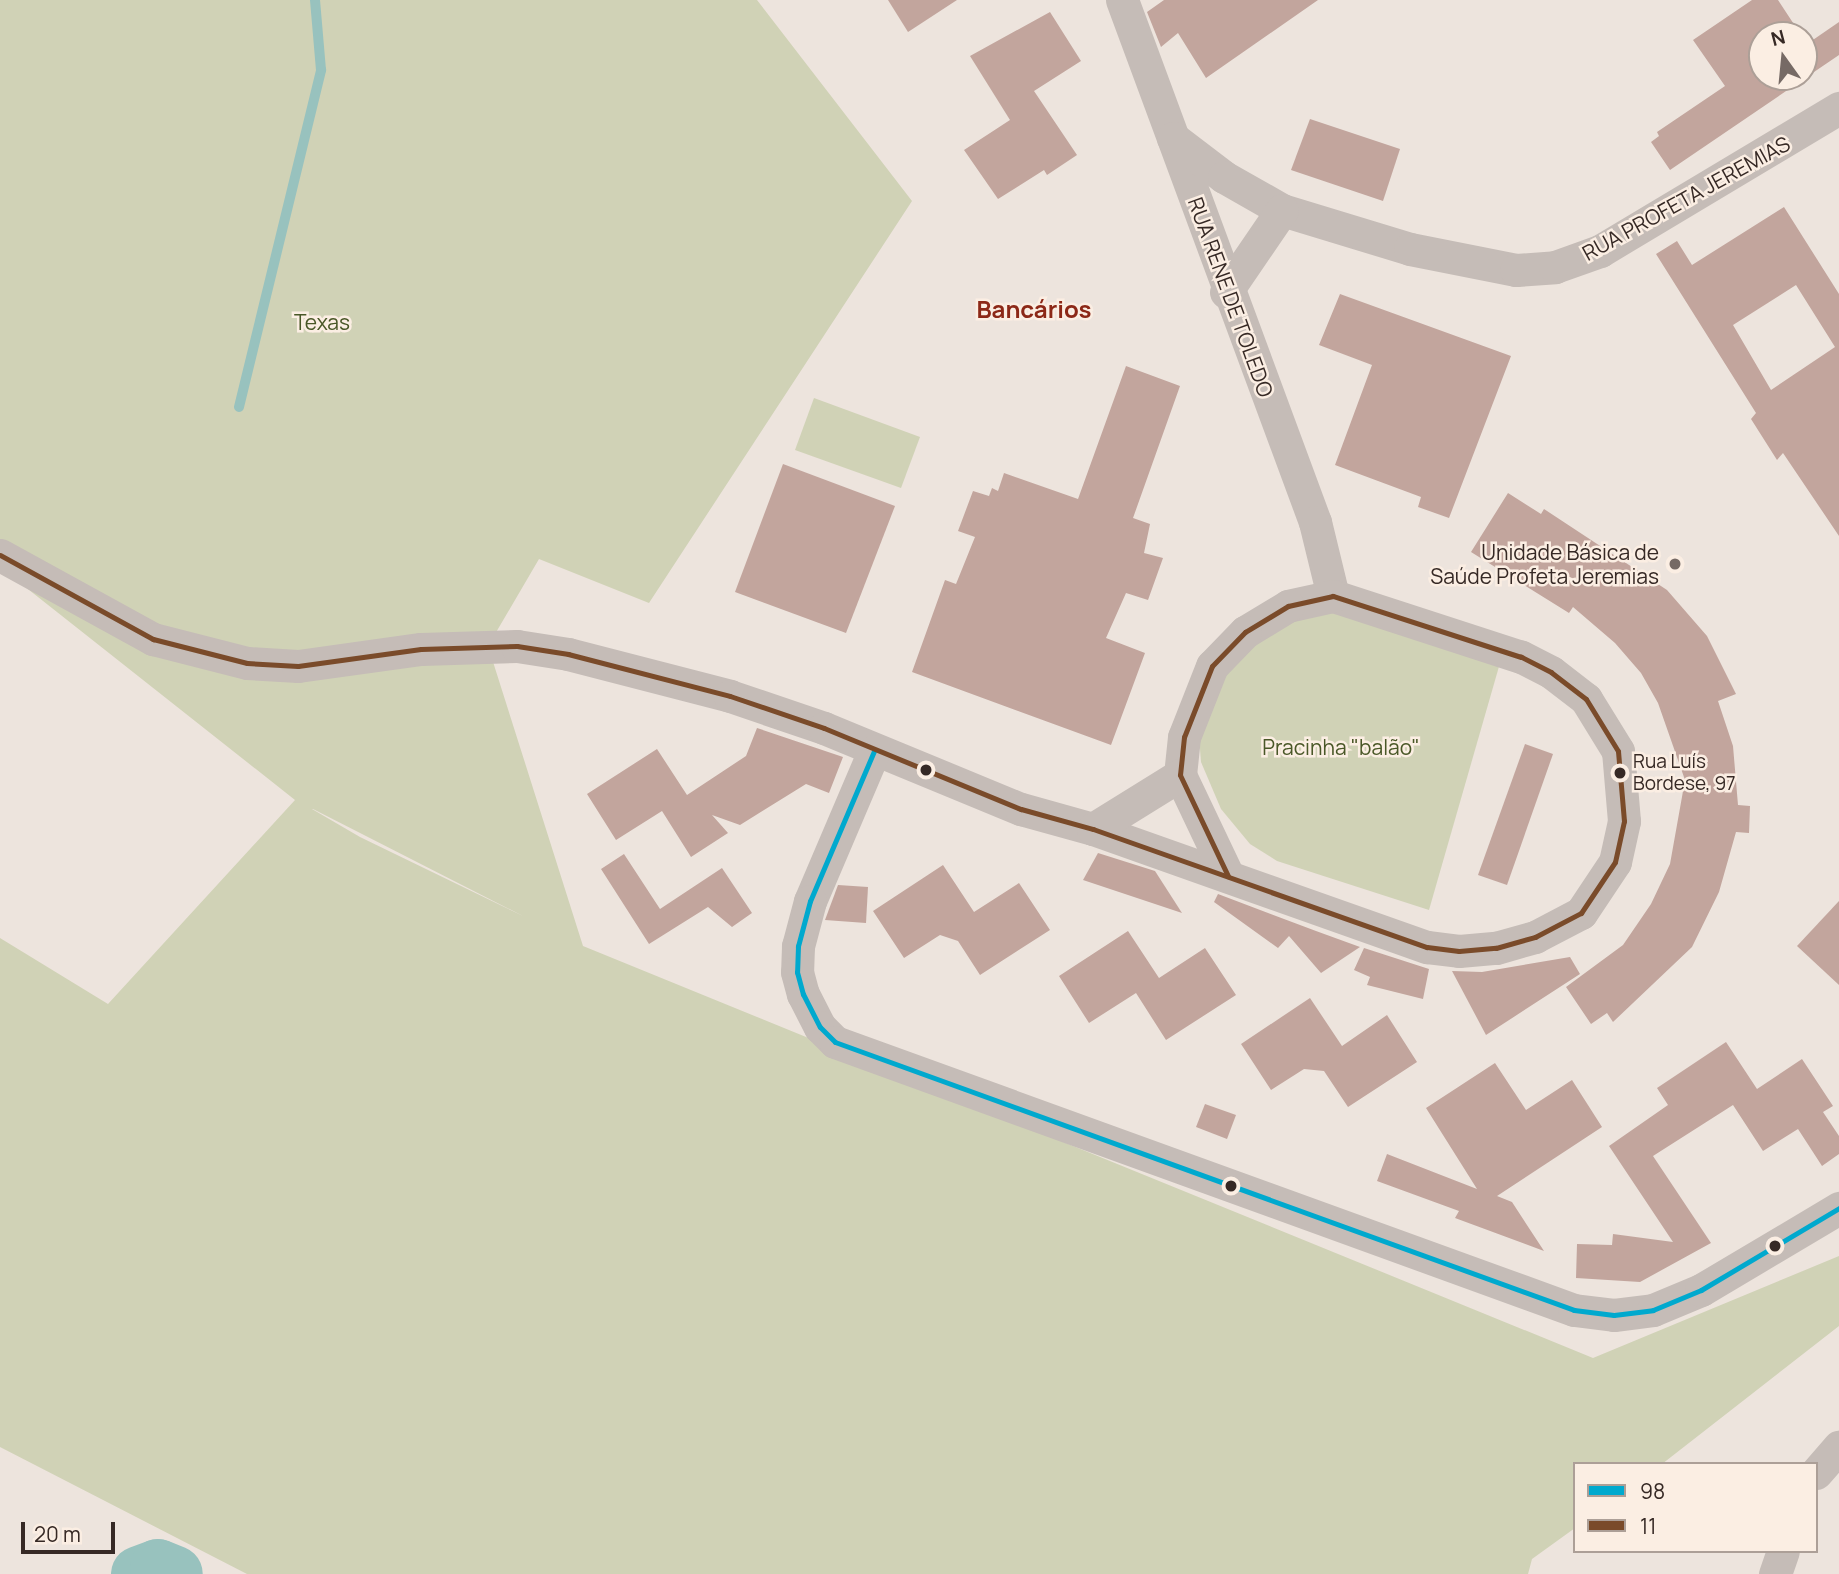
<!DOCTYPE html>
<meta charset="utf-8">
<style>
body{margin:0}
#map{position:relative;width:1839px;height:1574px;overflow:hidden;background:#ede4dd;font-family:Manrope,sans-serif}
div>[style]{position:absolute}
.green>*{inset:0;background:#d0d2b6}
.stream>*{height:10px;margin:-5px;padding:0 5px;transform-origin:5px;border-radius:5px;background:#98c2be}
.river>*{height:56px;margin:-28px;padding:0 28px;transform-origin:28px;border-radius:28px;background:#98c2be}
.building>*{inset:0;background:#c2a59d}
.minor>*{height:33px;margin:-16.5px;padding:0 16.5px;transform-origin:16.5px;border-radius:16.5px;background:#c5bcb7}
.bus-1>*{height:5px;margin:-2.5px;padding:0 2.5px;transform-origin:2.5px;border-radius:2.5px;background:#00a9ce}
.bus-2>*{height:5px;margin:-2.5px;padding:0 2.5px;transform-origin:2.5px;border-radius:2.5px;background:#7a4b2a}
.dots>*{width:19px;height:19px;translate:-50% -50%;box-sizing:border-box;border:4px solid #fbeee3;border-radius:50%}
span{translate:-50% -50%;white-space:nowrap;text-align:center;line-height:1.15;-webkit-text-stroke:5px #fbeee3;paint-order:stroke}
.bus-label{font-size:19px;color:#362925}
.left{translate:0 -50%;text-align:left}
.street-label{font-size:21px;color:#362925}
.park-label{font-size:21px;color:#495727}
.poi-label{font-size:21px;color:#362925}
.right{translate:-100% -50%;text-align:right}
.quarter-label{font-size:24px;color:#8c2817;font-weight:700}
.legend{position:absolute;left:1573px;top:1462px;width:245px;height:91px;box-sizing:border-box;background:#fbeee3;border:2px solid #ac9f97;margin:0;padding:9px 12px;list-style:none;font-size:21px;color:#362925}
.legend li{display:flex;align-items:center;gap:14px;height:35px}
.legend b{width:35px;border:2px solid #ac9f97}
.north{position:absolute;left:1748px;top:21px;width:70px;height:70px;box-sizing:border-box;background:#fbeee3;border:2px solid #ac9f97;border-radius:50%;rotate:345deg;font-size:19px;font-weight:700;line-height:28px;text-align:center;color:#362925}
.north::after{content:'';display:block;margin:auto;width:24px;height:32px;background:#766a65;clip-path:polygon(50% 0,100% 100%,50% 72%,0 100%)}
.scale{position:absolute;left:21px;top:1522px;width:94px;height:32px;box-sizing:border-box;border:4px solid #362925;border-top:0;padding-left:9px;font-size:21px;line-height:24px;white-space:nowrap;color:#362925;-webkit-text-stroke:5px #fbeee3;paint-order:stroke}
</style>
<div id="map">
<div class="green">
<i style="clip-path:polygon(evenodd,0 0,757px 0,912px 201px,649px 603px,539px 559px,488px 646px,583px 946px,1593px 1358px,1839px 1256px,1839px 1326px,1662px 1464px,1575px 1464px,1575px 1528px,1532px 1559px,1528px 1574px,247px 1574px,0 1447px,0 938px,108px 1004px,295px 800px,0 567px,0 0,312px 809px,313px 809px,523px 916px,360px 837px,312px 809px)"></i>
<i style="clip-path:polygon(814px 398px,920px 437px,901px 488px,795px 450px)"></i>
<i style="clip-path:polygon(1337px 609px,1500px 663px,1429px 910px,1277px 861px,1250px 844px,1221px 809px,1201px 762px,1198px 724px,1209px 686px,1262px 630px)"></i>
</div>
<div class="stream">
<i style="left:239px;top:407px;width:347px;rotate:-76.3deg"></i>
<i style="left:321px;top:70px;width:70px;rotate:-94.9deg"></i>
</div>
<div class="river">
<i style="left:139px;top:1574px;width:20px;rotate:-20deg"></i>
<i style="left:158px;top:1567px;width:18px;rotate:22deg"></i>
</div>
<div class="building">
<i style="clip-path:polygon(888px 0,957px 0,908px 32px)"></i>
<i style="clip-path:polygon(1164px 0,1318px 0,1206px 78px,1178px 33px,1161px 47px,1147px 12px)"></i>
<i style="clip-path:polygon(1752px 0,1778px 0,1801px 35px,1762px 35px,1762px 77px,1804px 77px,1804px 40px,1807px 44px,1839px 22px,1839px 55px,1670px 170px,1651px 142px,1659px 136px,1657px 132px,1725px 86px,1693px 40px)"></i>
<i style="clip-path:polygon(1050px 12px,1081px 61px,1034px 91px,1077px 155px,1047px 175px,1044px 170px,998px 199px,964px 150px,1010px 120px,970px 56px)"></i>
<i style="clip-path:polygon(1310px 119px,1400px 149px,1383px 201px,1291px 170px)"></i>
<i style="clip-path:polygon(evenodd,1784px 207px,1839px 294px,1839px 536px,1783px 453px,1777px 460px,1751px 419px,1756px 413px,1656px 254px,1677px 241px,1692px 265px,1784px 207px,1796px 285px,1835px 347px,1771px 390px,1733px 325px,1796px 285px)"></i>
<i style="clip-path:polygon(1340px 294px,1511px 356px,1449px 518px,1418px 507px,1421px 497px,1335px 465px,1372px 365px,1319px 345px)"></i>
<i style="clip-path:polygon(1126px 366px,1180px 386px,1133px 518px,1150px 524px,1144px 553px,1163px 558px,1148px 600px,1126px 593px,1106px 638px,1145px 653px,1111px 745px,912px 672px,945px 580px,956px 584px,975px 537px,958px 531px,973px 491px,989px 496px,992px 488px,998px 491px,1004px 473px,1078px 499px)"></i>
<i style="clip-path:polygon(783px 464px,895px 506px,846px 633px,735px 592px)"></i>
<i style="clip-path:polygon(1508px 493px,1541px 514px,1544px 509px,1667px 590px,1707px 636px,1736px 694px,1718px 701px,1733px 746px,1738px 805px,1750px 806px,1749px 833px,1736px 832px,1719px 892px,1692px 947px,1613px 1022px,1607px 1013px,1591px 1024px,1566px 987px,1623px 945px,1651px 904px,1670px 864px,1685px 780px,1658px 703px,1641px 673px,1615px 643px,1573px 607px,1569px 613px,1471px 552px)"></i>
<i style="clip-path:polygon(757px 728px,843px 757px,829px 793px,806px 784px,740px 825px,712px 815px,728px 833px,691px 857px,662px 811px,616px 840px,587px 794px,657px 749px,687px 795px,746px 756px)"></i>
<i style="clip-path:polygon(1525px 744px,1553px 754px,1507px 885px,1478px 875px)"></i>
<i style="clip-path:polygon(1098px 853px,1155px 871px,1182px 913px,1083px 880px)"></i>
<i style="clip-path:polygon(624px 854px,660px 909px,722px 868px,752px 913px,732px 927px,708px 907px,649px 944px,601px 869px)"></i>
<i style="clip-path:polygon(943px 865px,974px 912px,1019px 883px,1050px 930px,980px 975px,958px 941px,940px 935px,904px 958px,873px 911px)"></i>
<i style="clip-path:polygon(838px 885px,868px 887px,866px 923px,825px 920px)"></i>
<i style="clip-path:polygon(1218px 894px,1316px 931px,1360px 947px,1321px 973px,1289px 936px,1278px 948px,1214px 902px)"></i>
<i style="clip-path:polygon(1839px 901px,1839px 985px,1797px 946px)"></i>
<i style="clip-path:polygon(1128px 931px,1159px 978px,1205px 948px,1236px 995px,1166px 1040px,1136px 993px,1089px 1023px,1059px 976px)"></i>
<i style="clip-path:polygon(1364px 948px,1429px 969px,1423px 999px,1367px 985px,1370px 977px,1354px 970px)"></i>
<i style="clip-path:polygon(1570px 957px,1580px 974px,1486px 1035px,1452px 971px,1482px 972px)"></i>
<i style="clip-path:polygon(1310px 998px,1342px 1046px,1387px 1015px,1417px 1062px,1348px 1107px,1324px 1071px,1304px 1069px,1271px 1090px,1241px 1044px)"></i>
<i style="clip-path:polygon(1726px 1042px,1757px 1089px,1802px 1059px,1833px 1106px,1823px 1112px,1839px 1136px,1839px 1154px,1822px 1166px,1798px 1129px,1763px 1151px,1733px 1105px,1653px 1156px,1711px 1243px,1640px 1282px,1576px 1278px,1577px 1244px,1612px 1245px,1613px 1234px,1673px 1242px,1609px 1146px,1668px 1105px,1657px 1088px)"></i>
<i style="clip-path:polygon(1495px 1063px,1526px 1110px,1572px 1080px,1602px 1127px,1497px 1196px,1512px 1202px,1544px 1251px,1455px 1218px,1459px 1211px,1377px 1181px,1387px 1154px,1477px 1189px,1426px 1108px)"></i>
<i style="clip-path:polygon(1205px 1104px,1236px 1115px,1227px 1139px,1196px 1127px)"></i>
</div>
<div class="minor">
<i style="left:1122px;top:0;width:557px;rotate:69.71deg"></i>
<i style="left:1315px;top:522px;width:76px;rotate:76.3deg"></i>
<i style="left:1173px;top:138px;width:64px;rotate:37.4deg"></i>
<i style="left:1224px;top:177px;width:67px;rotate:29.6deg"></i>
<i style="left:1282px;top:210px;width:134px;rotate:16.9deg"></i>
<i style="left:1410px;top:249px;width:108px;rotate:11.2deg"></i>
<i style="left:1516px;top:270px;width:39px;rotate:-4deg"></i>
<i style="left:1555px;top:267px;width:48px;rotate:-19.6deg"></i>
<i style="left:1600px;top:251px;width:279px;rotate:-30.9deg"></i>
<i style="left:1226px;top:292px;width:99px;rotate:-55.7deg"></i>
<i style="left:0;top:555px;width:175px;rotate:28.8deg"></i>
<i style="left:153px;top:639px;width:97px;rotate:14.3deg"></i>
<i style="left:247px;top:663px;width:51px;rotate:3.4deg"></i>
<i style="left:298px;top:666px;width:124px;rotate:-7.9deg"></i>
<i style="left:421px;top:649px;width:96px;rotate:-1.8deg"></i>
<i style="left:517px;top:646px;width:52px;rotate:8.9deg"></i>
<i style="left:568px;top:654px;width:167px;rotate:14.5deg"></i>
<i style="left:730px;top:696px;width:99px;rotate:18.8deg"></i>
<i style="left:824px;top:728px;width:213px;rotate:22.4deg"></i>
<i style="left:1021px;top:809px;width:75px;rotate:15.5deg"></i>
<i style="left:1093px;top:829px;width:354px;rotate:19.5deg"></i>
<i style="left:1427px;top:947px;width:32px;rotate:7deg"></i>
<i style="left:1459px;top:951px;width:37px;rotate:-5deg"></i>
<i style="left:1496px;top:948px;width:41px;rotate:-15.8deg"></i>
<i style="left:1535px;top:937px;width:52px;rotate:-27.6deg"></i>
<i style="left:1581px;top:913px;width:61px;rotate:-56.3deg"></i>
<i style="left:1615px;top:862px;width:42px;rotate:-77.6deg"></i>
<i style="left:1624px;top:821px;width:70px;rotate:-94.9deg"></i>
<i style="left:1618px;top:751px;width:61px;rotate:-121.6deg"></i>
<i style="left:1586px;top:699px;width:44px;rotate:-142.4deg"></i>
<i style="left:1551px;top:672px;width:34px;rotate:-153deg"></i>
<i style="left:1521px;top:657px;width:198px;rotate:-162deg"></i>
<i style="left:1333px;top:596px;width:46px;rotate:167.5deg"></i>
<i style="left:1288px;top:606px;width:50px;rotate:148.8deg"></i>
<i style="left:1245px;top:632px;width:47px;rotate:134.1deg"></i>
<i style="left:1212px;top:666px;width:76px;rotate:111.5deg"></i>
<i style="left:1184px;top:737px;width:38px;rotate:96deg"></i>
<i style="left:1180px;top:775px;width:112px;rotate:64.6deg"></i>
<i style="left:874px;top:751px;width:163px;rotate:113.1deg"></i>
<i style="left:810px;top:901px;width:47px;rotate:104.9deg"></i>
<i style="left:798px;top:946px;width:26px;rotate:92deg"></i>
<i style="left:797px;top:972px;width:23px;rotate:75deg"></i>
<i style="left:803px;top:994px;width:37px;rotate:63deg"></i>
<i style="left:820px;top:1027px;width:21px;rotate:45deg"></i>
<i style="left:835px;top:1042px;width:786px;rotate:19.93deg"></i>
<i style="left:1574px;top:1310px;width:40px;rotate:7.1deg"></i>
<i style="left:1614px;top:1315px;width:39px;rotate:-7deg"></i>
<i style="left:1653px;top:1310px;width:52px;rotate:-22.6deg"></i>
<i style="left:1701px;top:1290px;width:161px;rotate:-30.7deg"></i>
<i style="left:1093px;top:829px;width:102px;rotate:-31.8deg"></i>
<i style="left:1816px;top:1473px;width:35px;rotate:-49deg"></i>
<i style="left:1775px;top:1574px;width:24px;rotate:-71deg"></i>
</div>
<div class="bus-1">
<i style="left:874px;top:751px;width:163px;rotate:113.1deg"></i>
<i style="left:810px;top:901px;width:47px;rotate:104.9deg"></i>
<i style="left:798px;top:946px;width:26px;rotate:92deg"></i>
<i style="left:797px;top:972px;width:23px;rotate:75deg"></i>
<i style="left:803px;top:994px;width:37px;rotate:63deg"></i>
<i style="left:820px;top:1027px;width:21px;rotate:45deg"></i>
<i style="left:835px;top:1042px;width:786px;rotate:19.93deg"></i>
<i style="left:1574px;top:1310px;width:40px;rotate:7.1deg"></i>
<i style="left:1614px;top:1315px;width:39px;rotate:-7deg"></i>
<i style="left:1653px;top:1310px;width:52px;rotate:-22.6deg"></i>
<i style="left:1701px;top:1290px;width:161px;rotate:-30.7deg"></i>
</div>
<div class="bus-2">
<i style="left:0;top:555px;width:175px;rotate:28.8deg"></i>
<i style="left:153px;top:639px;width:97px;rotate:14.3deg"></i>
<i style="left:247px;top:663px;width:51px;rotate:3.4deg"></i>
<i style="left:298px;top:666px;width:124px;rotate:-7.9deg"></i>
<i style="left:421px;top:649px;width:96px;rotate:-1.8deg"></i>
<i style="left:517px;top:646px;width:52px;rotate:8.9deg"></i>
<i style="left:568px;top:654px;width:167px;rotate:14.5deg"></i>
<i style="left:730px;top:696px;width:99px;rotate:18.8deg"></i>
<i style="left:824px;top:728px;width:213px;rotate:22.4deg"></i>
<i style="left:1021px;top:809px;width:75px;rotate:15.5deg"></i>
<i style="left:1093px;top:829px;width:354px;rotate:19.5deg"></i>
<i style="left:1427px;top:947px;width:32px;rotate:7deg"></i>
<i style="left:1459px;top:951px;width:37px;rotate:-5deg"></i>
<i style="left:1496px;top:948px;width:41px;rotate:-15.8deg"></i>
<i style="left:1535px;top:937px;width:52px;rotate:-27.6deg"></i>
<i style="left:1581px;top:913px;width:61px;rotate:-56.3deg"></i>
<i style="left:1615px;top:862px;width:42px;rotate:-77.6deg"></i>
<i style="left:1624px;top:821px;width:70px;rotate:-94.9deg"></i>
<i style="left:1618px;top:751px;width:61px;rotate:-121.6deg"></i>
<i style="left:1586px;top:699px;width:44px;rotate:-142.4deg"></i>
<i style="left:1551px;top:672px;width:34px;rotate:-153deg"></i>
<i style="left:1521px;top:657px;width:198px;rotate:-162deg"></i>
<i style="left:1333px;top:596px;width:46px;rotate:167.5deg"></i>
<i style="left:1288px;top:606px;width:50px;rotate:148.8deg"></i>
<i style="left:1245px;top:632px;width:47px;rotate:134.1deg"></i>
<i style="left:1212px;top:666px;width:76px;rotate:111.5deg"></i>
<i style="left:1184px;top:737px;width:38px;rotate:96deg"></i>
<i style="left:1180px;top:775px;width:112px;rotate:64.6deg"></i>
</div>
<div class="dots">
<i style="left:1675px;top:564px;background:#766a65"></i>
<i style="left:926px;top:770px;background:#362925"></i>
<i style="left:1620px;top:773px;background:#362925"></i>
<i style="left:1231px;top:1186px;background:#362925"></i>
<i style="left:1775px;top:1246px;background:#362925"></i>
</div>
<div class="bus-label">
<span class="left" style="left:1633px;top:773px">Rua Luís<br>Bordese, 97</span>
</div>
<div class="street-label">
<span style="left:1686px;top:198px;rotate:-29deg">RUA PROFETA JEREMIAS</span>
<span style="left:1231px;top:297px;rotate:70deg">RUA RENE DE TOLEDO</span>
</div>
<div class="park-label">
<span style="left:322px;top:322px">Texas</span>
<span style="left:1341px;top:747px">Pracinha "balão"</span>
</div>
<div class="poi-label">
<span class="right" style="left:1659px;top:564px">Unidade Básica de<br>Saúde Profeta Jeremias</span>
</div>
<div class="quarter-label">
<span style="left:1034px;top:309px">Bancários</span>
</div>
<ul class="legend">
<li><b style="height:9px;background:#00a9ce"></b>98</li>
<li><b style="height:9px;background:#7a4b2a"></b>11</li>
</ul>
<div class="north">N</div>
<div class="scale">20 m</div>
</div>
